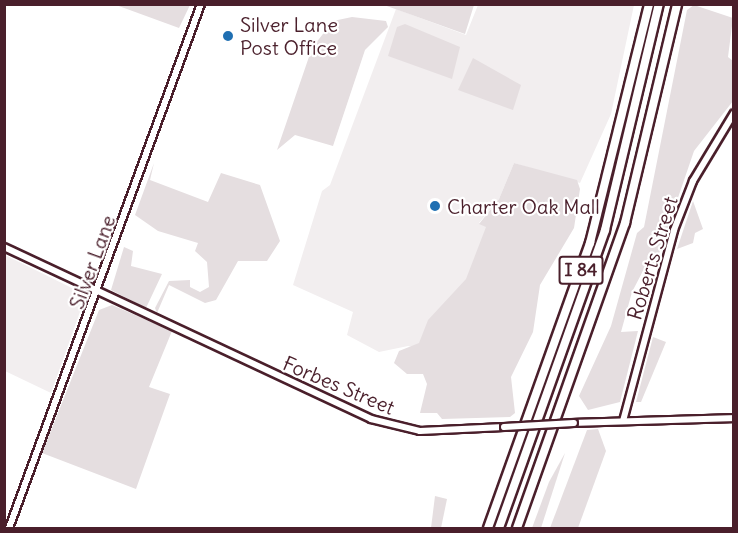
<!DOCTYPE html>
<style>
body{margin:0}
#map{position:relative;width:738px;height:533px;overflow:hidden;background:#fff;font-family:Delius,sans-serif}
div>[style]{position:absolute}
.built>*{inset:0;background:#f2eeef}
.green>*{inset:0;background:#e5dee0}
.roads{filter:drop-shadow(2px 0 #4a1f2b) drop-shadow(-2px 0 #4a1f2b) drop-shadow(0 2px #4a1f2b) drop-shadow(0 -2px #4a1f2b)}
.secondary>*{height:6px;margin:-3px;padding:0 3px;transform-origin:3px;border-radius:3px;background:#fff}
.motorway>*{height:8px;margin:-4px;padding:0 4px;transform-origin:4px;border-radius:4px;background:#fff}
.bridges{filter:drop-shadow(2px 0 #4a1f2b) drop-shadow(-2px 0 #4a1f2b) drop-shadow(0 2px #4a1f2b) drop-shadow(0 -2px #4a1f2b)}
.secondary-bridge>*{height:6px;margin:-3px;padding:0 3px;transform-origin:3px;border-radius:3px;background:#fff}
.dots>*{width:16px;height:16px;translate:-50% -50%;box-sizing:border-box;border:3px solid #fff;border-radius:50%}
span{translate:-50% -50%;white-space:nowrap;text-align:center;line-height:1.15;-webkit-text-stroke:4.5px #fff;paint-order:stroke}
.shield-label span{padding:2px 4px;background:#fff;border:2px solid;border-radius:4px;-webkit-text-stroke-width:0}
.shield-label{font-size:18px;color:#4a1f2b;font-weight:700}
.poi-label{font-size:20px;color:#4a1f2b}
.left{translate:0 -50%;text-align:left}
.street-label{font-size:20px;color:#4a1f2b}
.frame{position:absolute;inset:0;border:6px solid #4a1f2b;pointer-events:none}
</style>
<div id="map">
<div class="built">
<i style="clip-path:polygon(478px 5px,634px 5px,611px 114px,580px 183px,514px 163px,499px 199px,479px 223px,506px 235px,440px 351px,408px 346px,379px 352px,347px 335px,353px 312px,293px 285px,322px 191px,330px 185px,396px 9px,466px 35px)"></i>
<i style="clip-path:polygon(5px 255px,86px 295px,51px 393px,5px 371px)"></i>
</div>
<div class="green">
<i style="clip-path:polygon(116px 5px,190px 5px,179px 28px)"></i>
<i style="clip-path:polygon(384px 5px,474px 5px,465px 34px)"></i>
<i style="clip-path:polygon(694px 5px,733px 18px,728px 57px,733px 61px,733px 101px,694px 151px,654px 268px,645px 267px,632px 292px,621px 332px,638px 331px,620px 402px,588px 410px,579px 396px,611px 326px,637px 233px,644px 227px,687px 10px)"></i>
<i style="clip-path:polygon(352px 17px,386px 21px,388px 27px,365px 50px,333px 146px,295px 135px,277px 150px,312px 48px,333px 21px)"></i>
<i style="clip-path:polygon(405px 24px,460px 47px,452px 79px,388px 56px,397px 27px)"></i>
<i style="clip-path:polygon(473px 58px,521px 85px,513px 110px,458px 90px)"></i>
<i style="clip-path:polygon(154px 163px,150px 180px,208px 202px,221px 173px,260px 185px,280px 241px,267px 261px,238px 261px,216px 300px,205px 303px,169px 285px,157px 313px,155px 308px,169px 281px,190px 280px,190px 287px,200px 292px,209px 287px,207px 262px,195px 251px,198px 243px,158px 231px,135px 215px)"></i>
<i style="clip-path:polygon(514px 163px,577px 180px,580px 189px,574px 228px,540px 285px,533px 332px,511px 377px,515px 413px,510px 417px,442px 419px,437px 413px,420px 413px,427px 384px,423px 374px,407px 374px,394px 363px,399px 351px,419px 343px,428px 320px,466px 279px,486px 227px,479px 224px,499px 199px)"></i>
<i style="clip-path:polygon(693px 201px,703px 229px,695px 233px,693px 243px,677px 249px)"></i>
<i style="clip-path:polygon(124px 247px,133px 251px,131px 266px,162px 274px,146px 308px,111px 290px)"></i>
<i style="clip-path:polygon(112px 305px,172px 331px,149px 387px,170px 394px,136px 489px,42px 453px,99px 310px)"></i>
<i style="clip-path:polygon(653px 337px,666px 342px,641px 402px,636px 402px)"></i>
<i style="clip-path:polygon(598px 429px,606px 451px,578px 528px,550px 528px,587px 430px)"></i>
<i style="clip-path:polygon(565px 453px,541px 528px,532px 528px,549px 482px)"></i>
<i style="clip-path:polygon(435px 496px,447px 499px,441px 528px,431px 528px)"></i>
</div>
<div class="roads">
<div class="secondary">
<i style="left:4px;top:247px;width:405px;rotate:25.1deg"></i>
<i style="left:371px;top:419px;width:50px;rotate:13.8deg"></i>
<i style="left:420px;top:431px;width:84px;rotate:-2.7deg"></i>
<i style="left:623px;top:421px;width:198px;rotate:-75deg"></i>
<i style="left:674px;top:230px;width:53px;rotate:-68.8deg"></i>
<i style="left:693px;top:181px;width:79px;rotate:-58.9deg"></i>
<i style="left:574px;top:423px;width:160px;rotate:-1.8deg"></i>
<i style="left:9px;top:528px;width:558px;rotate:-69.88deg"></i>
</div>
<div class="motorway">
<i style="left:488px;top:528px;width:303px;rotate:-70.3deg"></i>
<i style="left:590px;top:243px;width:246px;rotate:-76.1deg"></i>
<i style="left:499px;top:528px;width:316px;rotate:-70.4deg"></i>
<i style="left:605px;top:230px;width:232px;rotate:-76.6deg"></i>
<i style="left:517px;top:528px;width:324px;rotate:-70.5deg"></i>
<i style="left:625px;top:223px;width:225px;rotate:-76.6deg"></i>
</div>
</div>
<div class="bridges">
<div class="secondary-bridge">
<i style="left:504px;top:427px;width:70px;rotate:-3.3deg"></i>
</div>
</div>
<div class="dots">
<i style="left:228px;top:36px;background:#1f6fb2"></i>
<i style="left:435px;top:206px;background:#1f6fb2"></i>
</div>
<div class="shield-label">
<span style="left:581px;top:270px">I 84</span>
</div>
<div class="poi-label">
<span class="left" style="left:240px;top:36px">Silver Lane<br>Post Office</span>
<span class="left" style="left:447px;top:206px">Charter Oak Mall</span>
</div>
<div class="street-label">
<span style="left:652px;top:258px;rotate:-73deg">Roberts Street</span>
<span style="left:92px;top:262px;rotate:-70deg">Silver Lane</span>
<span style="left:339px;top:385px;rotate:23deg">Forbes Street</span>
</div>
<div class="frame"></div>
</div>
